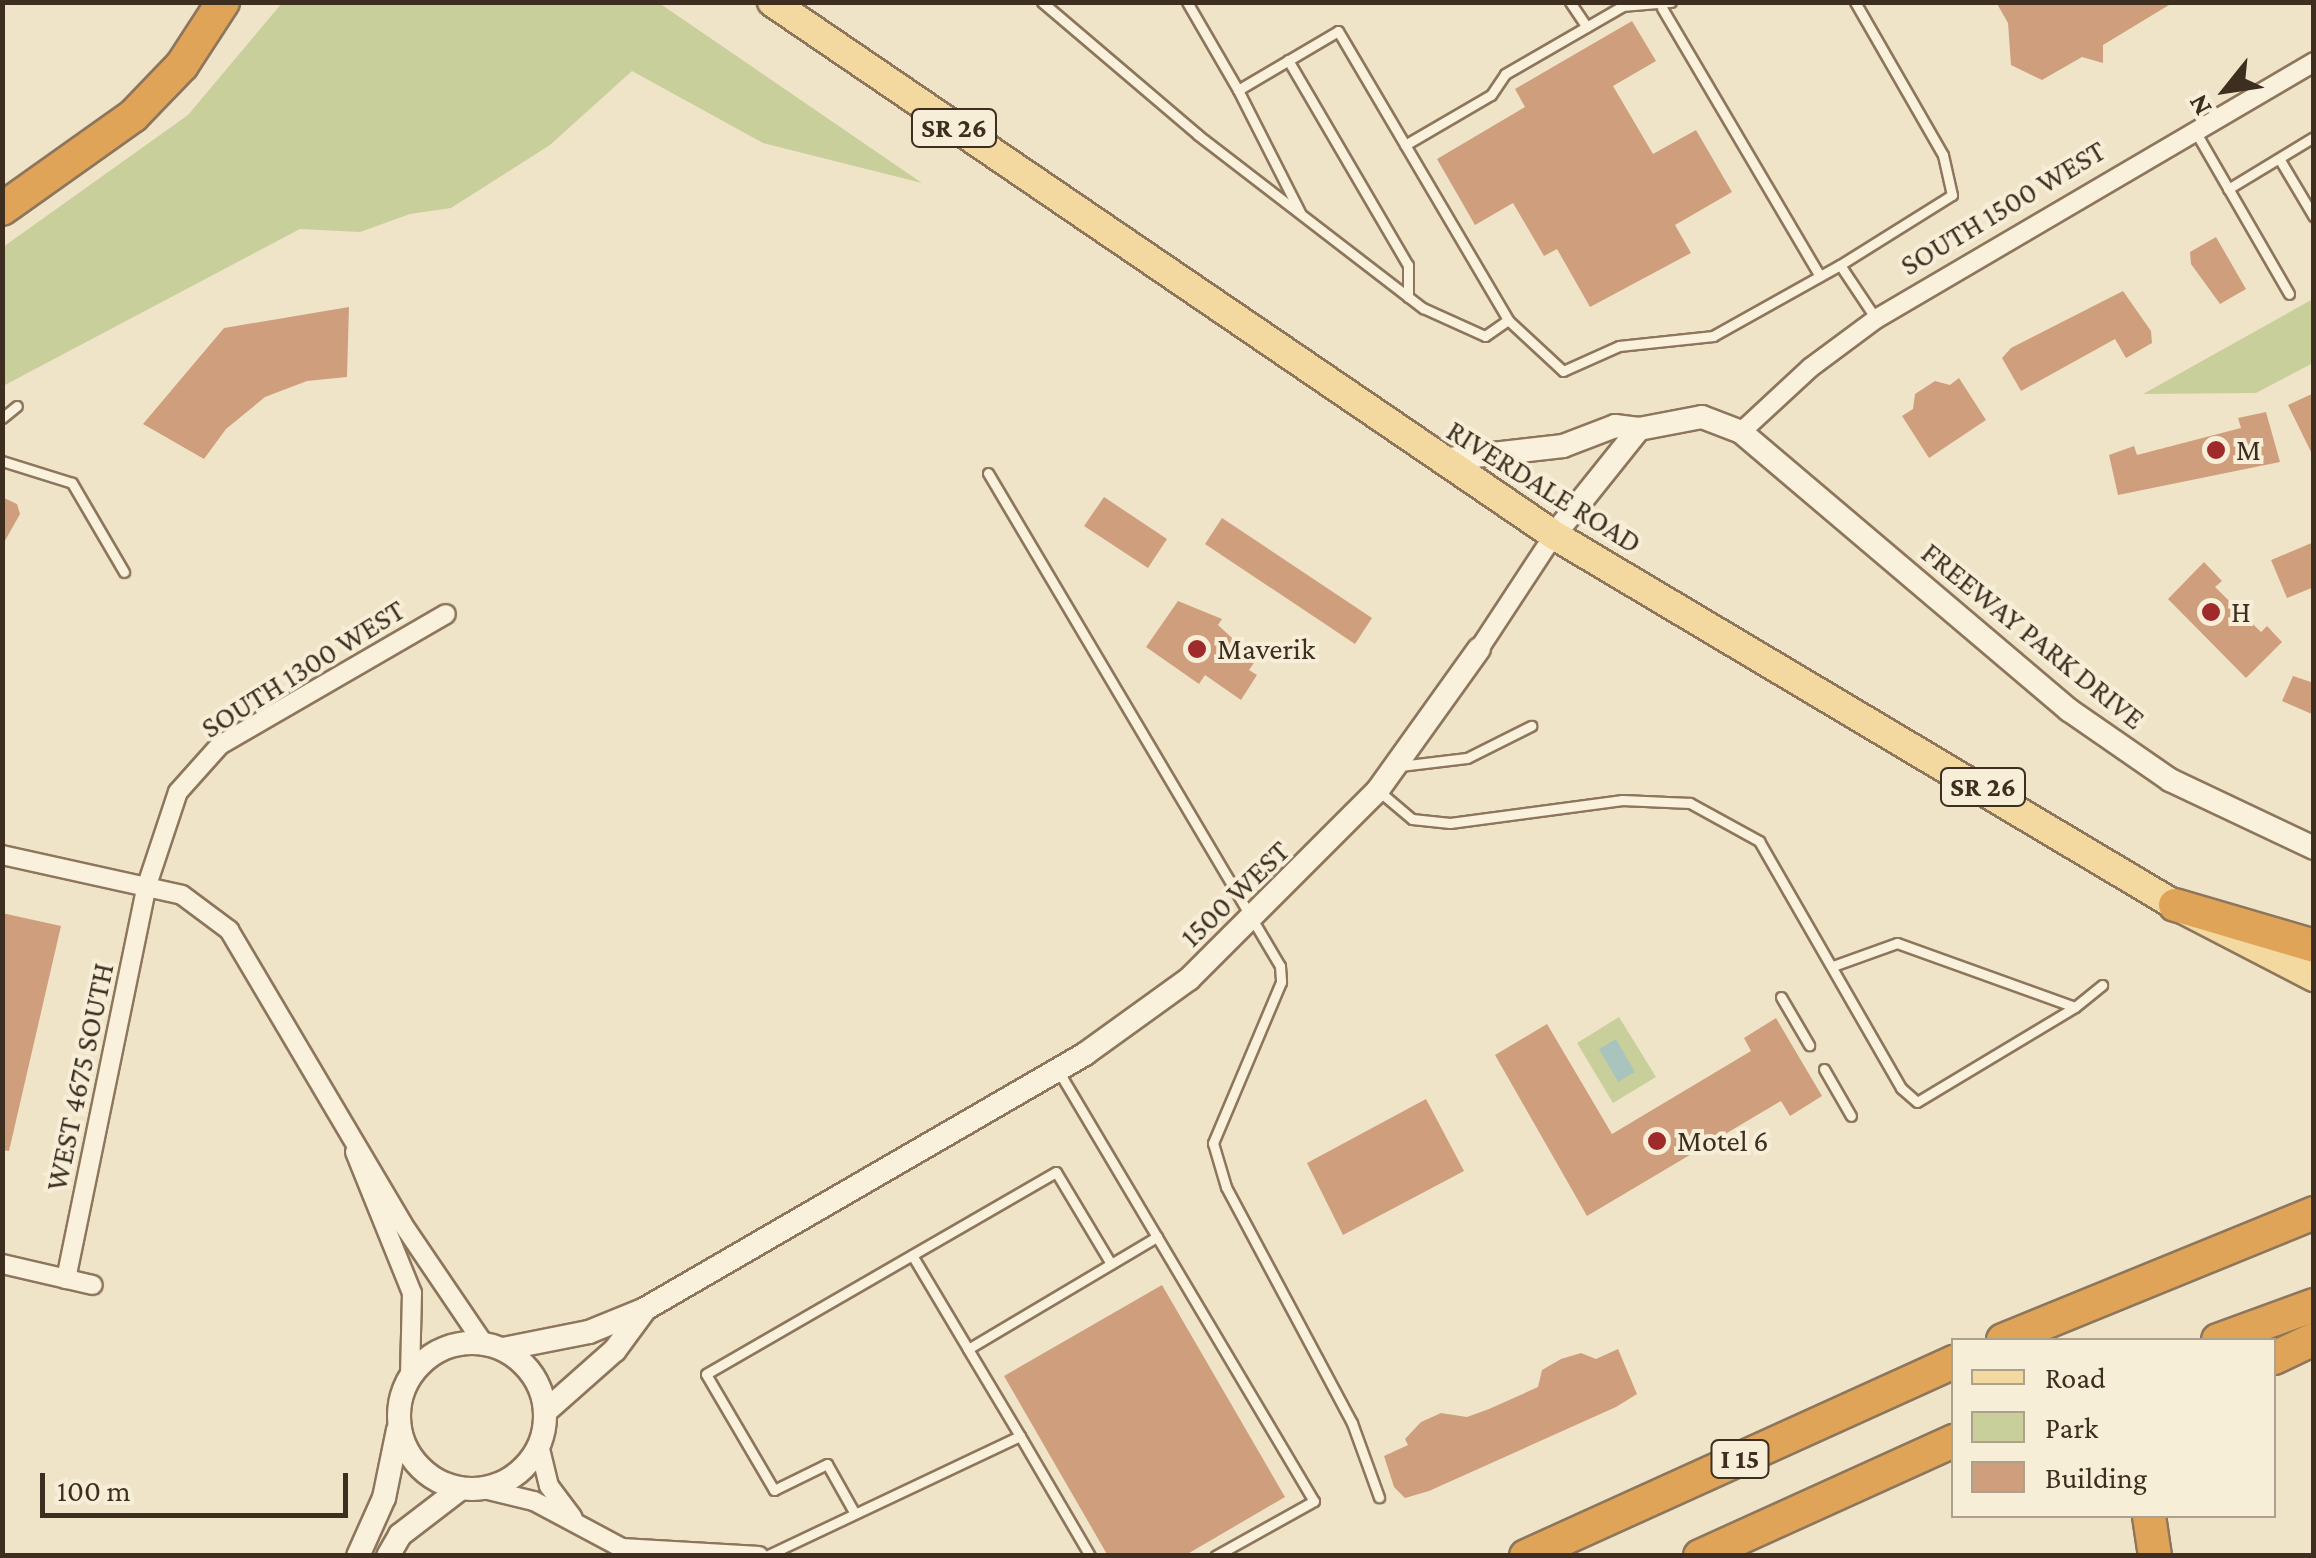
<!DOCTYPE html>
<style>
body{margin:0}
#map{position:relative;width:2316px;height:1558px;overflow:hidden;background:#f0e4c8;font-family:"Crimson Pro",serif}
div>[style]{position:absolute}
.green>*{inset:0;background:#c9cf9b}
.water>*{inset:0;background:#a9c4bc}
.building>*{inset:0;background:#cf9f7d}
.roads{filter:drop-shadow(2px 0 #8d765c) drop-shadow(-2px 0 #8d765c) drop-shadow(0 2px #8d765c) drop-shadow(0 -2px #8d765c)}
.service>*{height:9px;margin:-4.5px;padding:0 4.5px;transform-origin:4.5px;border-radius:4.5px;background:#faf1dc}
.minor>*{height:18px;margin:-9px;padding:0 9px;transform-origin:9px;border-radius:9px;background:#faf1dc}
.tertiary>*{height:22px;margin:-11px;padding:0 11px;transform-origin:11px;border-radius:11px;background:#faf1dc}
.tertiary>.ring{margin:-11px;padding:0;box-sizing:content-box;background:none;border:22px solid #faf1dc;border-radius:50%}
.primary>*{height:28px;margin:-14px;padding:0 14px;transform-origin:14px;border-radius:14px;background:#f3d9a0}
.motorway>*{height:32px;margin:-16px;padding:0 16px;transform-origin:16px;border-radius:16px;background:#e0a458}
.dots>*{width:28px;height:28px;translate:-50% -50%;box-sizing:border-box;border:5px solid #f7eed8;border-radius:50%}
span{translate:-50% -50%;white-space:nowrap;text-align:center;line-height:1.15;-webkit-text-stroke:8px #f7eed8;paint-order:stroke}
.shield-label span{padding:2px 8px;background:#f7eed8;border:2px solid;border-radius:8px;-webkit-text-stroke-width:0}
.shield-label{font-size:28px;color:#3d2e20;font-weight:700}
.street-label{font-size:30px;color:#3d2e20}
.poi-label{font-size:30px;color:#3d2e20}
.left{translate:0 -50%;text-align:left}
.frame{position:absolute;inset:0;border:5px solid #3d2e20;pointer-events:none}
.legend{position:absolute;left:1951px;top:1338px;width:325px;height:180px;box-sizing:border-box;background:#f7eed8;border:2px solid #ada18e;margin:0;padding:12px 18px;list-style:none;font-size:30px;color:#3d2e20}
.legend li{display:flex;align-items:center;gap:20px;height:50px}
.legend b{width:50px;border:2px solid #ada18e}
.north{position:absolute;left:2176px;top:40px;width:100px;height:100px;-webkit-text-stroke:8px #f7eed8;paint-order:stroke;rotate:240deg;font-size:28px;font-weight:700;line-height:40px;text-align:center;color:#3d2e20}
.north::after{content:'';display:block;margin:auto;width:35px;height:45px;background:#3d2e20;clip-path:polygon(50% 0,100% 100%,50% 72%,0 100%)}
.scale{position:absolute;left:40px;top:1473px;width:308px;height:45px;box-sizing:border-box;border:5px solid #3d2e20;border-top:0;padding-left:12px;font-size:30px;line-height:35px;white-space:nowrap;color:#3d2e20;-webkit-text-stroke:8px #f7eed8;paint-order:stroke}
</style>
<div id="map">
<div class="green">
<i style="clip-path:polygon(282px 3px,659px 3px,922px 183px,763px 143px,632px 71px,550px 145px,451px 208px,410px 214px,360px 232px,300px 229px,3px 386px,3px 247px,188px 115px)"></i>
<i style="clip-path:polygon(2313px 299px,2313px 363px,2256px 393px,2143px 394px)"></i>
<i style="clip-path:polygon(1619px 1017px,1656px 1077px,1613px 1103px,1577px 1043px)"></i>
</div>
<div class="water">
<i style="clip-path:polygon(1616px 1039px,1635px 1072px,1618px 1082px,1599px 1049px)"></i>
</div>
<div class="building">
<i style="clip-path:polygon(1996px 2px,2174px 2px,2103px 45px,2103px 63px,2082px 57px,2042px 80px,2011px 65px,2008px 23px)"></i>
<i style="clip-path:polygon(1632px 21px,1656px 61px,1613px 86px,1653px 154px,1696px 130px,1732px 192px,1675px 225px,1691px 253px,1590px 307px,1557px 249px,1544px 256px,1513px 203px,1475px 225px,1437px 159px,1525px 107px,1515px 89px)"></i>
<i style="clip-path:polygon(2216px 237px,2246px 289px,2220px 304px,2191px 264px,2190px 252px)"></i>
<i style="clip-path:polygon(2123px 291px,2151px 331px,2152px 343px,2126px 358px,2115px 339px,2021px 391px,2002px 358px,2011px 348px)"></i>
<i style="clip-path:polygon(349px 307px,347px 377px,307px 381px,265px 397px,226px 429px,204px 459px,143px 424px,224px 328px)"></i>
<i style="clip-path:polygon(1959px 378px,1986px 420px,1929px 458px,1902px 416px,1913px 409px,1915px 394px,1935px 381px,1950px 385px)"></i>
<i style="clip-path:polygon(2314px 393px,2314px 458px,2288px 405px)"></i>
<i style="clip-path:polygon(2266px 412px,2280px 462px,2118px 495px,2109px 455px,2134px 446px,2137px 455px,2241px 428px,2238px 418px)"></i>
<i style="clip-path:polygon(2px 497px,17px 504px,20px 514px,2px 546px)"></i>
<i style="clip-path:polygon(1104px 497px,1167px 539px,1148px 568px,1084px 526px)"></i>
<i style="clip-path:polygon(1222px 518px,1372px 618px,1355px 644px,1205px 544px)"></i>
<i style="clip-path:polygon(2314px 542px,2314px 587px,2287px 598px,2271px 560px)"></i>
<i style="clip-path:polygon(2204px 562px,2222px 581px,2215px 587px,2261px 632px,2267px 626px,2282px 642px,2246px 678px,2168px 599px)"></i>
<i style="clip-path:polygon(1178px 601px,1222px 619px,1218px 625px,1256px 660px,1249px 670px,1257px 675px,1241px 700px,1205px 675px,1199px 684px,1146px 647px)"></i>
<i style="clip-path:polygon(2293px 676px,2314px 683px,2314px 715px,2282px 701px)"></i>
<i style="clip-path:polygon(2px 913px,61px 926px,9px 1151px,2px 1150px)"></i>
<i style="clip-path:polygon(1776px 1018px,1822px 1096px,1790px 1116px,1781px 1101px,1587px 1216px,1495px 1055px,1547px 1024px,1612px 1134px,1751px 1051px,1744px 1038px)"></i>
<i style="clip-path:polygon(1426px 1099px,1464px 1171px,1343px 1235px,1307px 1163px)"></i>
<i style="clip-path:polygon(1162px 1285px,1285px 1497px,1184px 1556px,1108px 1556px,1004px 1376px)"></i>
<i style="clip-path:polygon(1618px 1349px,1637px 1394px,1616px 1407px,1429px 1491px,1405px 1498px,1394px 1487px,1384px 1456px,1408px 1445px,1405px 1439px,1421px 1422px,1441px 1413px,1467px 1417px,1489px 1409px,1538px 1387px,1542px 1370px,1561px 1359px,1581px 1353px,1596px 1359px)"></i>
</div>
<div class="roads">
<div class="service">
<i style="left:1042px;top:2px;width:205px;rotate:40.4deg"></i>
<i style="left:1198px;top:135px;width:284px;rotate:37.6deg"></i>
<i style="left:1423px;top:308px;width:68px;rotate:24.3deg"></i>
<i style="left:1485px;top:336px;width:28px;rotate:-35deg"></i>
<i style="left:1187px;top:2px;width:102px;rotate:59.9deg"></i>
<i style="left:1238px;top:90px;width:116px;rotate:-30.5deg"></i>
<i style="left:1338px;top:31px;width:335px;rotate:59.5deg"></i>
<i style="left:1508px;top:320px;width:75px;rotate:42.8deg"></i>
<i style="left:1563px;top:371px;width:61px;rotate:-24.1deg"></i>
<i style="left:1619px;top:346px;width:95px;rotate:-6.1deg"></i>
<i style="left:1713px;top:336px;width:145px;rotate:-29.2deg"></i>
<i style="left:1840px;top:265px;width:65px;rotate:56.3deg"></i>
<i style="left:1570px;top:2px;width:30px;rotate:56deg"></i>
<i style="left:1662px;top:8px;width:311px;rotate:59.5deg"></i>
<i style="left:1288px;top:60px;width:238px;rotate:59.7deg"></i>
<i style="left:1408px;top:265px;width:32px;rotate:90deg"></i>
<i style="left:1238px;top:90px;width:137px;rotate:63.1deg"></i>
<i style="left:2195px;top:131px;width:188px;rotate:60deg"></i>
<i style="left:1405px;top:145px;width:99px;rotate:-30.2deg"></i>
<i style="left:1491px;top:95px;width:25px;rotate:-56deg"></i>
<i style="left:1505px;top:74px;width:136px;rotate:-30deg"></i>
<i style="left:1623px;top:6px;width:48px;rotate:-4.8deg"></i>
<i style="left:2280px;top:160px;width:66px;rotate:59.2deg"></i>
<i style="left:2228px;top:189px;width:100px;rotate:-31.2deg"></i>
<i style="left:1840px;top:265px;width:132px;rotate:-32deg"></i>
<i style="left:1952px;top:195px;width:41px;rotate:-102.7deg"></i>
<i style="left:1943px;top:155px;width:177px;rotate:-119.9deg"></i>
<i style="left:2px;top:418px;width:19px;rotate:-39deg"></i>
<i style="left:2px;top:461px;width:73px;rotate:17.4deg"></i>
<i style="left:72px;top:483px;width:103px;rotate:59.7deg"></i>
<i style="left:988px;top:473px;width:573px;rotate:59.36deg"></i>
<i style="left:1280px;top:966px;width:16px;rotate:86deg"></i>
<i style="left:1281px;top:982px;width:175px;rotate:112.9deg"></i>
<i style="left:1213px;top:1143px;width:46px;rotate:73.5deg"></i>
<i style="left:1226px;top:1187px;width:268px;rotate:61.9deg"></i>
<i style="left:1352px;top:1423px;width:79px;rotate:70deg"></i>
<i style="left:1400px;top:766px;width:67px;rotate:-6.8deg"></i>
<i style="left:1467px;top:758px;width:72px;rotate:-26.6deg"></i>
<i style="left:1380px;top:792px;width:42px;rotate:40.2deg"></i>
<i style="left:1412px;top:819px;width:38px;rotate:6deg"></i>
<i style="left:1450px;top:823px;width:174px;rotate:-7.6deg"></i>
<i style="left:1622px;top:800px;width:68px;rotate:2.5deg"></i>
<i style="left:1690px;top:803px;width:79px;rotate:28.8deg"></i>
<i style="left:1759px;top:841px;width:285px;rotate:60.1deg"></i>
<i style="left:1901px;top:1088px;width:21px;rotate:41deg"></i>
<i style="left:1917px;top:1102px;width:184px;rotate:-31deg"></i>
<i style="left:1833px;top:966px;width:68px;rotate:-19.8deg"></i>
<i style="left:1897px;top:943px;width:189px;rotate:19.8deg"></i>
<i style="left:2075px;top:1007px;width:35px;rotate:-39deg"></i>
<i style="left:1781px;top:997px;width:56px;rotate:59.7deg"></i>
<i style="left:1824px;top:1069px;width:54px;rotate:60.1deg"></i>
<i style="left:1059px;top:1072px;width:499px;rotate:59.3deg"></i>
<i style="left:1314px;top:1501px;width:113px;rotate:150.9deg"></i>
<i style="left:912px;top:1255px;width:109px;rotate:59.2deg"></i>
<i style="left:1020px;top:1436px;width:101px;rotate:-120.9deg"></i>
<i style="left:968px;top:1349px;width:220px;rotate:-30.7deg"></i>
<i style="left:854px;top:1512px;width:55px;rotate:-119.4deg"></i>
<i style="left:827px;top:1464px;width:59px;rotate:153.9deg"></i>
<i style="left:774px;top:1490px;width:134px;rotate:-120.4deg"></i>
<i style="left:706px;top:1374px;width:404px;rotate:-30deg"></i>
<i style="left:1056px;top:1172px;width:107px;rotate:59.1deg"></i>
<i style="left:766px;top:1556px;width:281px;rotate:-25.3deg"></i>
<i style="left:1020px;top:1436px;width:139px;rotate:59.7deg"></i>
</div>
<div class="minor">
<i style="left:1741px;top:432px;width:94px;rotate:-42.8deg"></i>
<i style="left:1810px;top:368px;width:82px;rotate:-36.6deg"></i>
<i style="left:1876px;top:319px;width:508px;rotate:-30.4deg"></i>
<i style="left:1479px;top:649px;width:136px;rotate:-56.7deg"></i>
<i style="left:2px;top:855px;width:184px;rotate:12.5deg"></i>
<i style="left:182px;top:895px;width:59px;rotate:36.7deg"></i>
<i style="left:229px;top:930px;width:340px;rotate:59.4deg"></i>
<i style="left:402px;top:1223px;width:146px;rotate:55.9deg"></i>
<i style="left:355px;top:1152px;width:152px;rotate:68deg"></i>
<i style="left:412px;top:1293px;width:83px;rotate:91.4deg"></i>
<i style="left:2px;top:1264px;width:93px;rotate:13deg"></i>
<i style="left:66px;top:1279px;width:402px;rotate:-78.4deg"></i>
<i style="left:147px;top:885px;width:98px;rotate:-71.6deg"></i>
<i style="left:178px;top:792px;width:63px;rotate:-48.2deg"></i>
<i style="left:220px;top:745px;width:261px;rotate:-30.1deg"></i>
<i style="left:539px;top:1445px;width:42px;rotate:76.3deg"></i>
<i style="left:549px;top:1486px;width:39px;rotate:53deg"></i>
<i style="left:484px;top:1489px;width:51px;rotate:13.5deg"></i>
<i style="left:534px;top:1501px;width:100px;rotate:28.1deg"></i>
<i style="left:622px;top:1548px;width:137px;rotate:3.3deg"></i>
</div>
<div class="tertiary">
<i style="left:1440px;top:460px;width:124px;rotate:-6.5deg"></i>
<i style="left:1563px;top:446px;width:56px;rotate:-21deg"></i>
<i style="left:1615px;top:426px;width:24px;rotate:7deg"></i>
<i style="left:1554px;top:535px;width:136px;rotate:-51.3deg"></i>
<i style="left:1639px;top:429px;width:64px;rotate:-10.8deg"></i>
<i style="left:1702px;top:417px;width:42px;rotate:21deg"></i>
<i style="left:1741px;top:432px;width:430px;rotate:40.3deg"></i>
<i style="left:2069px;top:710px;width:123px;rotate:34.7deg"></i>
<i style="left:2170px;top:780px;width:159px;rotate:25.3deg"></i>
<i class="ring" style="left:399px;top:1343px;width:124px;height:124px"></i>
<i style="left:503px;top:1349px;width:88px;rotate:-11.2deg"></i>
<i style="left:589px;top:1332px;width:61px;rotate:-22.3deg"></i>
<i style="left:645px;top:1309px;width:509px;rotate:-30.09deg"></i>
<i style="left:1085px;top:1054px;width:128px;rotate:-35.8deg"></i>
<i style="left:1189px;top:979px;width:267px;rotate:-45deg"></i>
<i style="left:1378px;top:790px;width:173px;rotate:-54.4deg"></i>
<i style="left:546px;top:1411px;width:92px;rotate:-41.5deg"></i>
<i style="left:615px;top:1350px;width:47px;rotate:-53.6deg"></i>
<i style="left:358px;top:1556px;width:64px;rotate:-65.9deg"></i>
<i style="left:384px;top:1498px;width:69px;rotate:-78.4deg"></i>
<i style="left:388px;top:1556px;width:24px;rotate:-60deg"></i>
<i style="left:400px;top:1535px;width:76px;rotate:-37.5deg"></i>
</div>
<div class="primary">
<i style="left:772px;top:2px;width:946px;rotate:34.28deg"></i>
<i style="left:1554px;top:535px;width:723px;rotate:30.79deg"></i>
<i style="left:2175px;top:905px;width:157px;rotate:27.4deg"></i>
</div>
<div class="motorway">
<i style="left:2px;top:209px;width:161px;rotate:-35.4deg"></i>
<i style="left:133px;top:116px;width:71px;rotate:-46.1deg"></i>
<i style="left:182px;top:65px;width:75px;rotate:-56.9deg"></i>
<i style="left:2175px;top:905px;width:145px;rotate:16.4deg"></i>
<i style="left:2003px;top:1340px;width:336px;rotate:-22.2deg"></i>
<i style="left:2218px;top:1340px;width:102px;rotate:-20deg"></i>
<i style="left:2274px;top:1358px;width:44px;rotate:-25.4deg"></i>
<i style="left:2149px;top:1516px;width:40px;rotate:81.5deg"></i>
<i style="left:1526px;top:1556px;width:470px;rotate:-24.4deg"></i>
<i style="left:1700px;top:1556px;width:279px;rotate:-24.4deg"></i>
</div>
</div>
<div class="dots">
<i style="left:2216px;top:450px;background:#9e2a2b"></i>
<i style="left:2211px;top:612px;background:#9e2a2b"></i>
<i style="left:1197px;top:649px;background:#9e2a2b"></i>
<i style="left:1657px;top:1141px;background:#9e2a2b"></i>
</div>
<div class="shield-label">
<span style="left:954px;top:128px">SR 26</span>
<span style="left:1983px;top:787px">SR 26</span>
<span style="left:1740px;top:1459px">I 15</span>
</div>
<div class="street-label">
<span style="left:2003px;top:208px;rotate:-31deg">SOUTH 1500 WEST</span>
<span style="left:1544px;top:487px;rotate:32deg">RIVERDALE ROAD</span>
<span style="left:2033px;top:636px;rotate:39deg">FREEWAY PARK DRIVE</span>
<span style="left:303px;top:669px;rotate:-32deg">SOUTH 1300 WEST</span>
<span style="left:1235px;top:894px;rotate:-44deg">1500 WEST</span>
<span style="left:80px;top:1077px;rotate:-78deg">WEST 4675 SOUTH</span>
</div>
<div class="poi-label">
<span class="left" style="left:2236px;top:450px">M</span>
<span class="left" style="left:2231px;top:612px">H</span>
<span class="left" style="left:1217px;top:649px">Maverik</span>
<span class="left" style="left:1677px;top:1141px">Motel 6</span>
</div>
<div class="frame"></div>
<ul class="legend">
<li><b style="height:12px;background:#f3d9a0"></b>Road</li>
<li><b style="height:28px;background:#c9cf9b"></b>Park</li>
<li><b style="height:28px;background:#cf9f7d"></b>Building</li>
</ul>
<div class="north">N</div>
<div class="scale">100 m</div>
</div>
